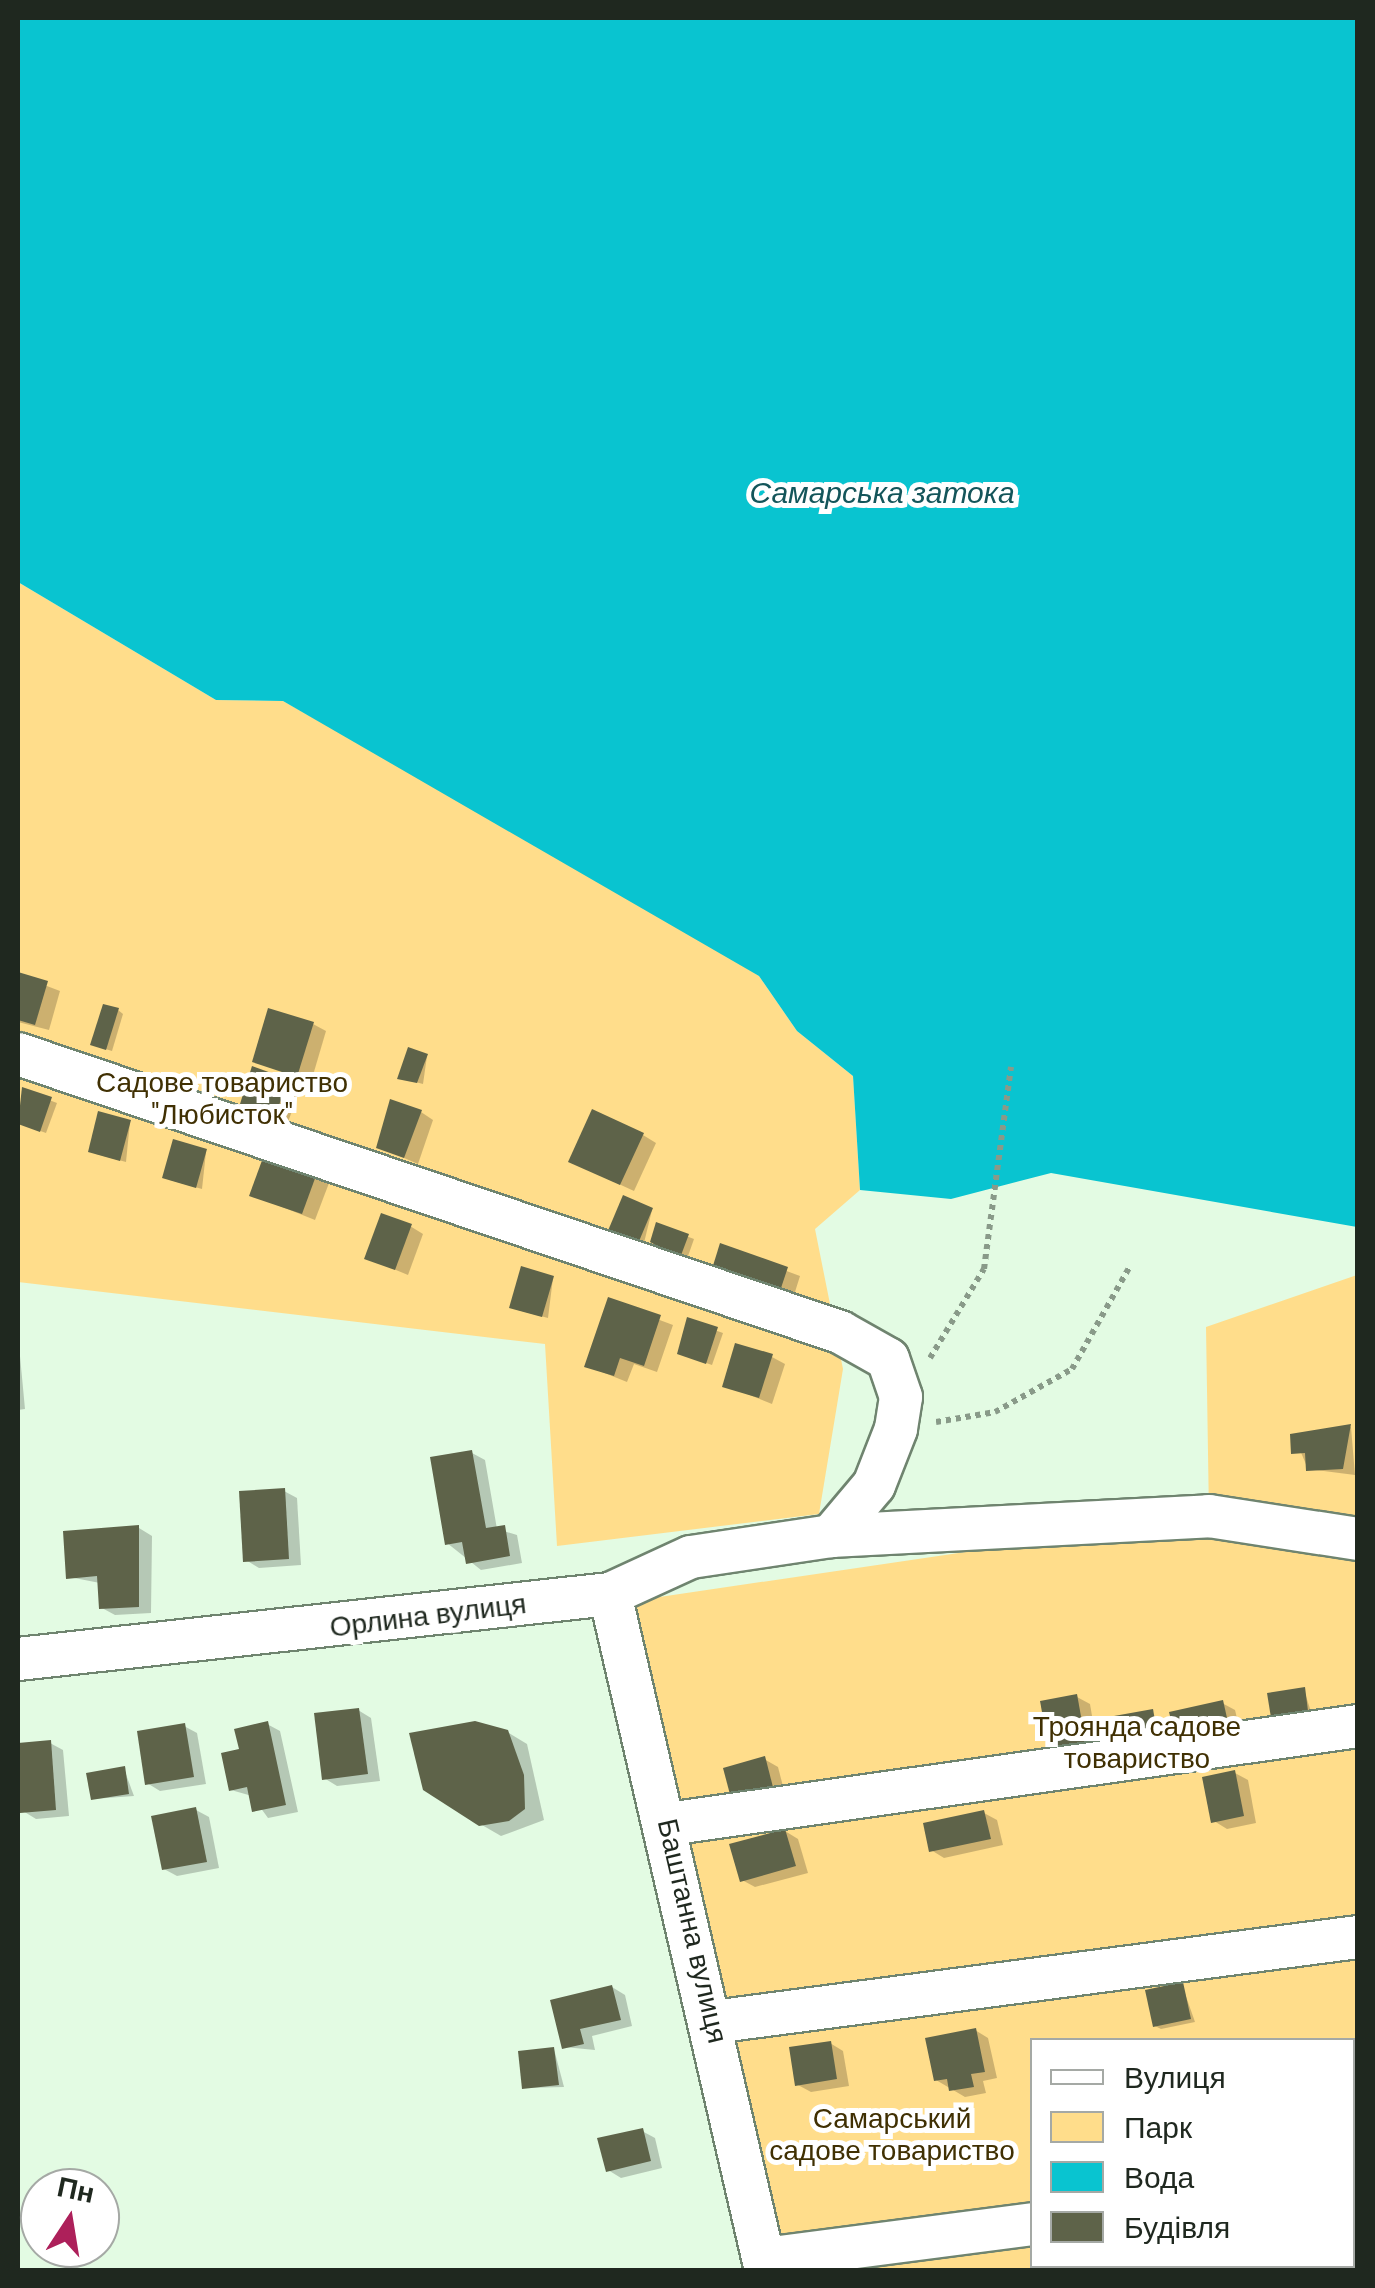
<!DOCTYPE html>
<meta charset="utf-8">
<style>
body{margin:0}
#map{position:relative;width:1375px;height:2288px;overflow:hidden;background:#e3fbe3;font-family:"DM Sans",sans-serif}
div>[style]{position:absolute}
.green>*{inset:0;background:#ffdd8b}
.water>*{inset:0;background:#09c4d0}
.shadow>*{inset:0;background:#0003}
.building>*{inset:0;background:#5e6349}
.path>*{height:6px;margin-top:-3px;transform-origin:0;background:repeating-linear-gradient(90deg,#899a89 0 5px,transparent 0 10px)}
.roads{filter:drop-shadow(2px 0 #6f846f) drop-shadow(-2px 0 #6f846f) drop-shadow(0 2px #6f846f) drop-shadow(0 -2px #6f846f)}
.minor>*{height:42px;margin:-21px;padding:0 21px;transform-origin:21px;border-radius:21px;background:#fff}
span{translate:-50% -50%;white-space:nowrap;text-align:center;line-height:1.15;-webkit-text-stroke:10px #fff;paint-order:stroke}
.park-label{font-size:28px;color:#403003}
.street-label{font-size:28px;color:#1f281f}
.water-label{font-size:30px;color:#14555a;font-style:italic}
.frame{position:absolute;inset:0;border:20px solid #1f281f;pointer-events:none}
.legend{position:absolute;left:1030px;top:2038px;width:325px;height:230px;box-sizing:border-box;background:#fff;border:2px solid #a5a9a5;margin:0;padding:12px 18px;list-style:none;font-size:30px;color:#1f281f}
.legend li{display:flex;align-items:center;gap:20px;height:50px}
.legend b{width:50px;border:2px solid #a5a9a5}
.north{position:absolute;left:20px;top:2168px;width:100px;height:100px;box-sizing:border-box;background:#fff;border:2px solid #a5a9a5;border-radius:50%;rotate:12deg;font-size:28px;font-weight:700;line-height:40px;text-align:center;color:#1f281f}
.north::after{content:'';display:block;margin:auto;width:35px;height:45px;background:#ad205a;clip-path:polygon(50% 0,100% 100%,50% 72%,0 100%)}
</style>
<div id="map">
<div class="green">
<i style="clip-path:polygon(18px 582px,216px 700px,283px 701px,658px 911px,759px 976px,797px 1031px,853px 1076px,860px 1190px,815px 1229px,843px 1369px,819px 1514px,557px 1546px,545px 1344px,18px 1282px)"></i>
<i style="clip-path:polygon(1357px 1275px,1357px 1928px,724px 2017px,619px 1603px,1209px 1516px,1206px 1327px)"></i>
<i style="clip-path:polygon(evenodd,1357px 1931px,1357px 2270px,775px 2270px,730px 2021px,1357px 1931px,1032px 2040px,1352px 2040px,1352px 2266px,1032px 2266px,1032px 2040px)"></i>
</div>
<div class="water">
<i style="clip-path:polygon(18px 18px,1357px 18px,1357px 1227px,1051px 1173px,951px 1199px,860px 1190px,853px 1076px,797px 1031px,759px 976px,283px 701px,216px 700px,18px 582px)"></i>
</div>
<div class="shadow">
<i style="clip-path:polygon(18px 975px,60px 991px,49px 1030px,18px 1022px)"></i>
<i style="clip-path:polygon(118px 1010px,123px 1014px,112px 1051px,99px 1047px)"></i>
<i style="clip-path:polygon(313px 1024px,326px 1031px,311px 1082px,255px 1060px)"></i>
<i style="clip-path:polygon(427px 1056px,423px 1084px,400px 1078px)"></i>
<i style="clip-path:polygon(287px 1081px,300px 1089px,288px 1122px,243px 1103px)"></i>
<i style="clip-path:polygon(23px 1090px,57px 1103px,46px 1133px,18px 1123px)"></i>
<i style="clip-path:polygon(421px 1112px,433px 1120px,418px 1164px,379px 1147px)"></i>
<i style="clip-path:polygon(130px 1122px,126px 1162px,96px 1154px)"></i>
<i style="clip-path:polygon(643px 1135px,656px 1143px,634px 1191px,584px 1168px)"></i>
<i style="clip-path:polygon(206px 1152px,202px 1189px,170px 1180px)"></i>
<i style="clip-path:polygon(316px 1176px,329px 1183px,315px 1220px,252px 1195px)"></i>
<i style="clip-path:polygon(652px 1210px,643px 1247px,616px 1235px)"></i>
<i style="clip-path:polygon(657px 1225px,694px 1239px,687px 1259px,653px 1240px)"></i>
<i style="clip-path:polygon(410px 1226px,423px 1234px,408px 1275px,367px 1258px)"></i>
<i style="clip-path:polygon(722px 1247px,800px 1276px,789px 1311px)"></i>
<i style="clip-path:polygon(553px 1278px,548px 1318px,518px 1310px)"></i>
<i style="clip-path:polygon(609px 1301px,673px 1325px,657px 1372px,634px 1364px,627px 1382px,587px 1366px)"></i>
<i style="clip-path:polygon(689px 1321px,723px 1333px,712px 1365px,686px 1356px)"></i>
<i style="clip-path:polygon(18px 1335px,25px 1409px,18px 1410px)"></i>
<i style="clip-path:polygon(772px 1357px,785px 1364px,772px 1404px,725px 1385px)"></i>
<i style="clip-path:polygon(1351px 1427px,1355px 1475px,1308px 1469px,1294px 1436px)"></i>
<i style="clip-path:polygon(472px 1453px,485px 1460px,497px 1529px,517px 1535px,522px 1563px,481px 1570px,447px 1543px)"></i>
<i style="clip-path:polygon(284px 1491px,297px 1498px,301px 1565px,259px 1568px,246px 1560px)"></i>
<i style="clip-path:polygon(139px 1528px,152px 1536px,151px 1613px,115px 1615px,102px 1608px,100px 1583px,69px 1577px)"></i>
<i style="clip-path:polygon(1304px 1690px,1314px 1721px,1280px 1726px)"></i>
<i style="clip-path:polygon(1077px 1697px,1090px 1704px,1099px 1757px,1065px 1762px)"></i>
<i style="clip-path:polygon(1222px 1703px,1235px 1710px,1243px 1743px,1172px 1714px)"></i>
<i style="clip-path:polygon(358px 1710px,371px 1718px,380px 1781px,337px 1786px,324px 1778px)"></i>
<i style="clip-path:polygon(1152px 1712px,1163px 1745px,1128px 1751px)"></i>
<i style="clip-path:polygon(267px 1724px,280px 1731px,298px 1812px,268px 1818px,252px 1796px,231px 1790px,242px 1751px)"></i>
<i style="clip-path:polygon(184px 1726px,197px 1733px,206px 1784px,160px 1791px,147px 1783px)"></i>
<i style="clip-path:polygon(507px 1732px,527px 1744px,544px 1820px,501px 1836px,463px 1814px)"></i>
<i style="clip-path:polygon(50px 1743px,63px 1750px,69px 1816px,36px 1819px,23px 1811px,18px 1745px)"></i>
<i style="clip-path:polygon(764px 1759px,778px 1767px,786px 1798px,748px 1808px)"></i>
<i style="clip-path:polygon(124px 1769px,134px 1796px,93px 1799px)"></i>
<i style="clip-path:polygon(1235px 1773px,1248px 1780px,1256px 1823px,1227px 1829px,1214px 1821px)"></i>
<i style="clip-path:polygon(196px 1810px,209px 1817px,219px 1868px,177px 1876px,164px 1869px)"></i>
<i style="clip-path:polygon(984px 1813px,997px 1820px,1003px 1845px,944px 1858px,931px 1850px)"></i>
<i style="clip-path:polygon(785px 1831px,798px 1839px,808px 1873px,755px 1887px,742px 1880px)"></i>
<i style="clip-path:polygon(1182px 1985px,1195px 2022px,1161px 2029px,1155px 2026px)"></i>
<i style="clip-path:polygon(612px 1987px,625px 1995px,632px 2026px,592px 2036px,595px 2050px,564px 2047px)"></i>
<i style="clip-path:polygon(975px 2030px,988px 2038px,997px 2078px,983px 2081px,986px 2093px,965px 2097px,936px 2080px)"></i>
<i style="clip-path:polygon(830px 2043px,843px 2051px,849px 2086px,811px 2092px,798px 2085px)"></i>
<i style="clip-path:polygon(554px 2049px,564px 2087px,525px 2088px)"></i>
<i style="clip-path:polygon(642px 2131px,655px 2138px,662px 2168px,621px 2178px,608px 2170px)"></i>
<i style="clip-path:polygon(1352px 2232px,1358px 2270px,1340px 2270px,1352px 2266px)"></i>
<i style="clip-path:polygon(1189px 2266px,1305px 2266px,1306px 2270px,1190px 2270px)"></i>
</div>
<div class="building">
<i style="clip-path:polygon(18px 972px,48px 981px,35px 1025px,18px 1020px)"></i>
<i style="clip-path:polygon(103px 1004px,119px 1008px,106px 1050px,90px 1045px)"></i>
<i style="clip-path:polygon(268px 1008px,314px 1022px,297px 1077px,252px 1062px)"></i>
<i style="clip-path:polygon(408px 1047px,428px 1054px,417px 1083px,397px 1079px)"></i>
<i style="clip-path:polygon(252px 1066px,288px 1079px,275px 1117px,240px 1104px)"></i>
<i style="clip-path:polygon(22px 1087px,52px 1097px,40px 1132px,18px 1124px)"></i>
<i style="clip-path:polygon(390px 1099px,422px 1110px,404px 1158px,376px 1148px)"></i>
<i style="clip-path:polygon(592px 1109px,644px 1133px,620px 1185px,568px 1162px)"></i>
<i style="clip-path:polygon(98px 1111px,131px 1120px,120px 1161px,88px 1152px)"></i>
<i style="clip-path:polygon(173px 1139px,207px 1149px,196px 1188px,162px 1178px)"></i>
<i style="clip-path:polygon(264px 1155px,317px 1173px,302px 1214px,249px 1196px)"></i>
<i style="clip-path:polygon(623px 1195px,653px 1208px,637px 1246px,607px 1233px)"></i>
<i style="clip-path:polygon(381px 1213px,412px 1224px,395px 1270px,364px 1259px)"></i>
<i style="clip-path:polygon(656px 1222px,689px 1234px,680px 1258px,650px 1242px)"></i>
<i style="clip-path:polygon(720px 1243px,788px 1267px,775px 1306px,708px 1282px)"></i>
<i style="clip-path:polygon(521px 1266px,554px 1276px,542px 1317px,509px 1308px)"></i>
<i style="clip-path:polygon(608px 1297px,661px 1315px,644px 1366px,620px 1358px,614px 1376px,584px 1367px)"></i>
<i style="clip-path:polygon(687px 1317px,718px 1327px,706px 1364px,677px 1354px)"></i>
<i style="clip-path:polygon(735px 1343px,773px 1354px,759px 1398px,722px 1387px)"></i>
<i style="clip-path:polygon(1351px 1424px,1343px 1469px,1306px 1471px,1305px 1453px,1291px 1454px,1290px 1434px)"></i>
<i style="clip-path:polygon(472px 1450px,486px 1528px,505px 1525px,510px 1556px,466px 1564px,462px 1542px,445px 1545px,430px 1457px)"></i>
<i style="clip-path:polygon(285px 1488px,289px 1559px,243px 1562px,239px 1491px)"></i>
<i style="clip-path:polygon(139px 1525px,139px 1607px,99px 1609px,97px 1576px,66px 1579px,63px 1531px)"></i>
<i style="clip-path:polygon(1305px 1687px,1309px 1719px,1272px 1724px,1267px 1693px)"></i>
<i style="clip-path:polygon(1077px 1694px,1087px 1750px,1050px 1756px,1040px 1701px)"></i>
<i style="clip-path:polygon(1223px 1700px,1231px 1736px,1178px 1748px,1169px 1712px)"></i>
<i style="clip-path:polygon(359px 1708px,368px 1774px,322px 1780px,314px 1713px)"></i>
<i style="clip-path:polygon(1153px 1709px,1159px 1743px,1120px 1750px,1114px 1716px)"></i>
<i style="clip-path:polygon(268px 1721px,286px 1805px,252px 1812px,247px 1787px,229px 1791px,221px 1753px,239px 1749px,234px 1729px)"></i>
<i style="clip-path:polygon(475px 1721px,508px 1730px,524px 1775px,525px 1809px,509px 1821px,479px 1826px,423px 1790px,409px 1733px)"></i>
<i style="clip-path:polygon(185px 1723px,194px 1777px,145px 1785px,137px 1731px)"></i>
<i style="clip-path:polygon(51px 1740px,56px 1810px,20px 1813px,18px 1743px)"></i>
<i style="clip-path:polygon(765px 1756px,774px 1791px,732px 1802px,723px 1768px)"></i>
<i style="clip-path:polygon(125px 1766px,129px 1794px,91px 1800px,86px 1773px)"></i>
<i style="clip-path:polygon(1235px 1770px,1244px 1816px,1211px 1823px,1202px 1777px)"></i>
<i style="clip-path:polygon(196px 1807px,207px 1862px,162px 1870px,151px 1816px)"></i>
<i style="clip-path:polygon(984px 1810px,991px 1839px,929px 1852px,923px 1823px)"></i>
<i style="clip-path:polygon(785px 1829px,796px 1866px,740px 1882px,729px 1844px)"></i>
<i style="clip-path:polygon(1183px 1982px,1191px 2019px,1153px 2027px,1145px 1990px)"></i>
<i style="clip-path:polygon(612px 1985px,621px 2020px,580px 2029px,584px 2044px,562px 2049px,550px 2000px)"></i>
<i style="clip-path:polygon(976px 2028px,985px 2072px,971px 2074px,974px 2087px,949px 2091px,947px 2079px,934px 2081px,925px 2038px)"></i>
<i style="clip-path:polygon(831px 2041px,837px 2079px,795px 2086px,789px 2047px)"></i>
<i style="clip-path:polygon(554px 2047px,559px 2085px,522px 2089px,518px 2051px)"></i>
<i style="clip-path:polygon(643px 2128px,651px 2161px,606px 2172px,597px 2138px)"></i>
<i style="clip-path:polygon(1358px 2229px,1358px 2270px,1338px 2270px,1352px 2266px)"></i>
</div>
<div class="path">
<i style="left:930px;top:1358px;width:104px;rotate:-58.8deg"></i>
<i style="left:984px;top:1269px;width:204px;rotate:-82.4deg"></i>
<i style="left:936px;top:1422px;width:60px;rotate:-9.6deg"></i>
<i style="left:995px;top:1412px;width:88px;rotate:-29.2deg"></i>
<i style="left:1072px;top:1369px;width:116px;rotate:-60.6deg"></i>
</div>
<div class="roads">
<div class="minor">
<i style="left:18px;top:1054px;width:868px;rotate:18.69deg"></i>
<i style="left:840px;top:1332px;width:55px;rotate:29.4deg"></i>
<i style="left:888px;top:1359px;width:40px;rotate:71.1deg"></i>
<i style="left:901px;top:1397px;width:32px;rotate:99deg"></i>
<i style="left:896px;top:1429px;width:60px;rotate:111.4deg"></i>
<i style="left:874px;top:1485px;width:67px;rotate:130.1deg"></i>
<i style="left:610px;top:1594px;width:694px;rotate:77.01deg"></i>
<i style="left:18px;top:1659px;width:596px;rotate:-6.27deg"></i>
<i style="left:610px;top:1594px;width:89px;rotate:-24.6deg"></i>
<i style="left:691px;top:1557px;width:142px;rotate:-8.5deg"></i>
<i style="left:831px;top:1536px;width:379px;rotate:-3deg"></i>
<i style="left:1209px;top:1516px;width:151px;rotate:8.8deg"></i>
<i style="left:668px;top:1824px;width:697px;rotate:-8.08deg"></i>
<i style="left:713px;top:2022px;width:651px;rotate:-7.51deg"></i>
<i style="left:1352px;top:2182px;width:6px;rotate:-9deg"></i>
<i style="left:764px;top:2259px;width:270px;rotate:-7.4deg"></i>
</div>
</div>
<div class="park-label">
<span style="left:222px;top:1099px">Садове товариство<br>"Любисток"</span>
<span style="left:1137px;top:1743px">Троянда садове<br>товариство</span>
<span style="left:892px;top:2135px">Самарський<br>садове товариство</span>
</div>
<div class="street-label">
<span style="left:428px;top:1616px;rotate:-7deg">Орлина вулиця</span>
<span style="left:692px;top:1931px;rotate:77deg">Баштанна вулиця</span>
</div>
<div class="water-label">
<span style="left:882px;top:493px">Самарська затока</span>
</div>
<div class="frame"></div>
<ul class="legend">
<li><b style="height:12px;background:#fff"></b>Вулиця</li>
<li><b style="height:28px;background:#ffdd8b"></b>Парк</li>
<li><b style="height:28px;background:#09c4d0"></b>Вода</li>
<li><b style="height:28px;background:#5e6349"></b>Будівля</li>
</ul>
<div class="north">Пн</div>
</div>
